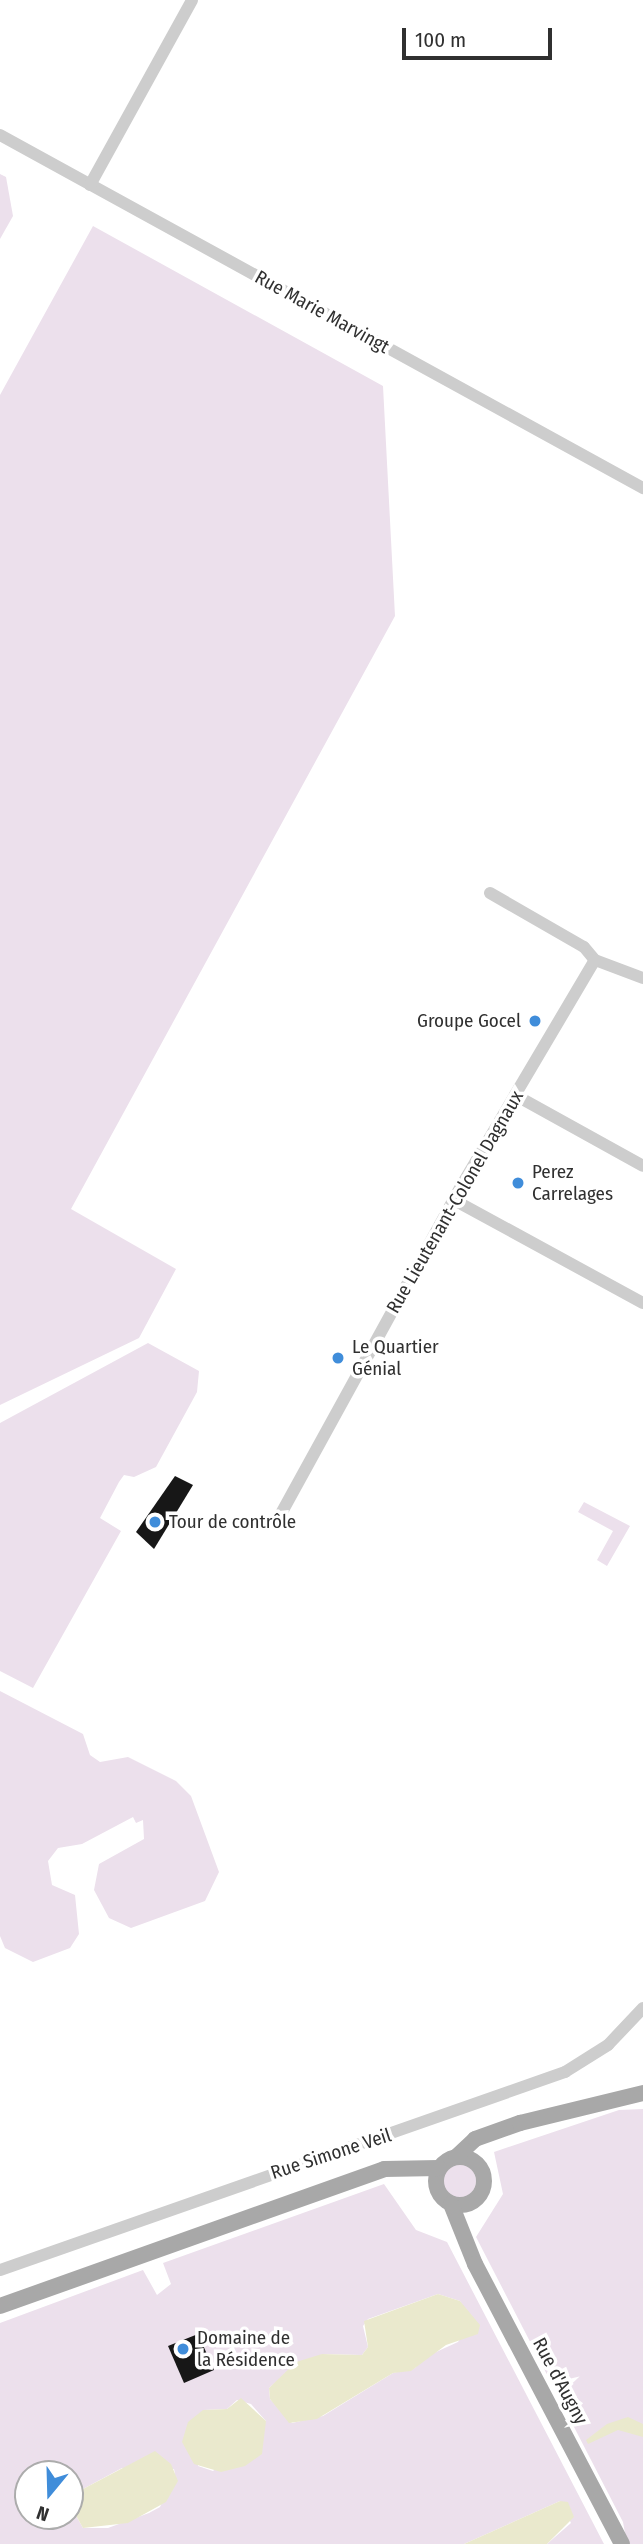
<!DOCTYPE html>
<meta charset="utf-8">
<style>
body{margin:0}
#map{position:relative;width:643px;height:2544px;overflow:hidden;background:#fff;font-family:"Fira Sans Condensed",sans-serif}
div>[style]{position:absolute}
.green>*{inset:0;background:#ece0ec}
.round{border-radius:50%}
.water>*{inset:0;background:#eae9cd}
.building>*{inset:0;background:#171717}
.minor>*{height:12px;margin:-6px;padding:0 6px;transform-origin:6px;border-radius:6px;background:#cdcdcd}
.major>*{height:16px;margin:-8px;padding:0 8px;transform-origin:8px;border-radius:8px;background:#a8a8a8}
.major>.ring{margin:-8px;padding:0;box-sizing:content-box;background:none;border:16px solid #a8a8a8;border-radius:50%}
.dots>*{width:19px;height:19px;translate:-50% -50%;box-sizing:border-box;border:4px solid #fff;border-radius:50%}
span{translate:-50% -50%;white-space:nowrap;text-align:center;line-height:1.15;-webkit-text-stroke:7px #fff;paint-order:stroke}
.street-label{font-size:19px;color:#303030}
.poi-label{font-size:19px;color:#303030}
.right{translate:-100% -50%;text-align:right}
.left{translate:0 -50%;text-align:left}
.north{position:absolute;left:14px;top:2460px;width:70px;height:70px;box-sizing:border-box;background:#fff;border:2px solid #acacac;border-radius:50%;rotate:199deg;font-size:19px;font-weight:700;line-height:28px;text-align:center;color:#303030}
.north::after{content:'';display:block;margin:auto;width:24px;height:32px;background:#408dda;clip-path:polygon(50% 0,100% 100%,50% 72%,0 100%)}
.scale{position:absolute;left:402px;top:28px;width:150px;height:32px;box-sizing:border-box;border:4px solid #303030;border-top:0;padding-left:9px;font-size:21px;line-height:24px;white-space:nowrap;color:#303030;-webkit-text-stroke:5px #fff;paint-order:stroke}
</style>
<div id="map">
<div class="green">
<i style="clip-path:polygon(0 174px,6px 177px,13px 216px,0 239px)"></i>
<i style="clip-path:polygon(93px 226px,383px 386px,395px 616px,71px 1209px,176px 1269px,139px 1338px,0 1405px,0 395px)"></i>
<i style="clip-path:polygon(148px 1343px,199px 1371px,197px 1392px,156px 1467px,134px 1477px,124px 1475px,119px 1482px,100px 1518px,121px 1531px,33px 1688px,0 1671px,0 1423px)"></i>
<i style="clip-path:polygon(584px 1502px,630px 1526px,607px 1566px,597px 1560px,613px 1531px,578px 1512px)"></i>
<i style="clip-path:polygon(0 1691px,83px 1734px,90px 1755px,100px 1762px,128px 1757px,176px 1781px,191px 1796px,219px 1872px,205px 1901px,131px 1928px,109px 1918px,94px 1890px,99px 1864px,144px 1839px,143px 1820px,136px 1823px,133px 1817px,82px 1844px,58px 1848px,48px 1861px,52px 1885px,75px 1895px,79px 1934px,70px 1948px,33px 1962px,5px 1948px,0 1936px)"></i>
<i style="clip-path:polygon(643px 2109px,643px 2544px,627px 2544px,623px 2522px,476px 2237px,503px 2194px,494px 2152px,619px 2110px)"></i>
<i class="round" style="left:442px;top:2164px;width:34px;height:34px"></i>
<i style="clip-path:polygon(evenodd,384px 2184px,416px 2230px,447px 2242px,604px 2544px,547px 2544px,571px 2523px,560px 2501px,464px 2544px,0 2544px,0 2323px,143px 2270px,157px 2295px,171px 2284px,163px 2263px,384px 2184px,438px 2294px,460px 2301px,472px 2321px,458px 2342px,425px 2357px,415px 2368px,393px 2373px,323px 2416px,292px 2423px,270px 2399px,269px 2388px,287px 2372px,323px 2354px,362px 2355px,368px 2347px,363px 2326px,368px 2319px,438px 2294px,384px 2184px,237px 2400px,251px 2404px,266px 2421px,213px 2471px,198px 2466px,203px 2410px,227px 2409px,237px 2400px,384px 2184px,122px 2468px,174px 2469px,175px 2474px,160px 2507px,149px 2513px,108px 2528px,83px 2528px,74px 2512px,83px 2489px,122px 2468px,384px 2184px,28px 2474px,70px 2474px,70px 2516px,28px 2516px,28px 2474px)"></i>
</div>
<div class="water">
<i style="clip-path:polygon(438px 2294px,460px 2301px,480px 2325px,478px 2334px,446px 2345px,411px 2371px,393px 2373px,317px 2419px,289px 2423px,270px 2399px,269px 2388px,296px 2362px,322px 2354px,362px 2355px,368px 2347px,364px 2321px)"></i>
<i style="clip-path:polygon(241px 2398px,266px 2421px,262px 2454px,245px 2466px,221px 2472px,194px 2464px,182px 2442px,188px 2422px,203px 2410px,227px 2409px)"></i>
<i style="clip-path:polygon(628px 2417px,643px 2424px,643px 2437px,618px 2430px,588px 2444px,586px 2440px,607px 2424px)"></i>
<i style="clip-path:polygon(155px 2451px,171px 2464px,178px 2481px,166px 2502px,128px 2523px,83px 2528px,74px 2512px,83px 2489px)"></i>
<i style="clip-path:polygon(560px 2501px,568px 2502px,574px 2517px,547px 2544px,464px 2544px)"></i>
</div>
<div class="building">
<i style="clip-path:polygon(175px 1476px,193px 1485px,154px 1549px,136px 1532px)"></i>
<i style="clip-path:polygon(198px 2334px,214px 2370px,184px 2383px,168px 2346px)"></i>
</div>
<div class="minor">
<i style="left:0;top:135px;width:734px;rotate:28.77deg"></i>
<i style="left:90px;top:185px;width:211px;rotate:-61.1deg"></i>
<i style="left:490px;top:893px;width:108px;rotate:29.9deg"></i>
<i style="left:584px;top:947px;width:17px;rotate:50deg"></i>
<i style="left:595px;top:960px;width:51px;rotate:20.6deg"></i>
<i style="left:515px;top:1095px;width:146px;rotate:29deg"></i>
<i style="left:454px;top:1200px;width:215px;rotate:28.6deg"></i>
<i style="left:277px;top:1521px;width:386px;rotate:-61.2deg"></i>
<i style="left:463px;top:1183px;width:259px;rotate:-59.4deg"></i>
<i style="left:0;top:2270px;width:599px;rotate:-19.31deg"></i>
<i style="left:565px;top:2072px;width:51px;rotate:-32.1deg"></i>
<i style="left:608px;top:2045px;width:51px;rotate:-46.6deg"></i>
</div>
<div class="major">
<i class="ring" style="left:436px;top:2157px;width:32px;height:32px"></i>
<i style="left:456px;top:2157px;width:26px;rotate:-43deg"></i>
<i style="left:475px;top:2139px;width:48px;rotate:-19.6deg"></i>
<i style="left:520px;top:2123px;width:127px;rotate:-13.7deg"></i>
<i style="left:451px;top:2204px;width:65px;rotate:68.2deg"></i>
<i style="left:475px;top:2264px;width:316px;rotate:62.3deg"></i>
<i style="left:0;top:2306px;width:408px;rotate:-19.6deg"></i>
<i style="left:384px;top:2169px;width:55px;rotate:-1deg"></i>
</div>
<div class="dots">
<i style="left:535px;top:1021px;background:#408dda"></i>
<i style="left:518px;top:1183px;background:#408dda"></i>
<i style="left:338px;top:1358px;background:#408dda"></i>
<i style="left:155px;top:1522px;background:#408dda"></i>
<i style="left:183px;top:2349px;background:#408dda"></i>
</div>
<div class="street-label">
<span style="left:322px;top:312px;rotate:29deg">Rue Marie Marvingt</span>
<span style="left:455px;top:1202px;rotate:-60deg">Rue Lieutenant-Colonel Dagnaux</span>
<span style="left:331px;top:2154px;rotate:-18deg">Rue Simone Veil</span>
<span style="left:560px;top:2381px;rotate:62deg">Rue d'Augny</span>
</div>
<div class="poi-label">
<span class="right" style="left:521px;top:1021px">Groupe Gocel</span>
<span class="left" style="left:532px;top:1183px">Perez<br>Carrelages</span>
<span class="left" style="left:352px;top:1358px">Le Quartier<br>Génial</span>
<span class="left" style="left:169px;top:1522px">Tour de contrôle</span>
<span class="left" style="left:197px;top:2349px">Domaine de<br>la Résidence</span>
</div>
<div class="north">N</div>
<div class="scale">100 m</div>
</div>
